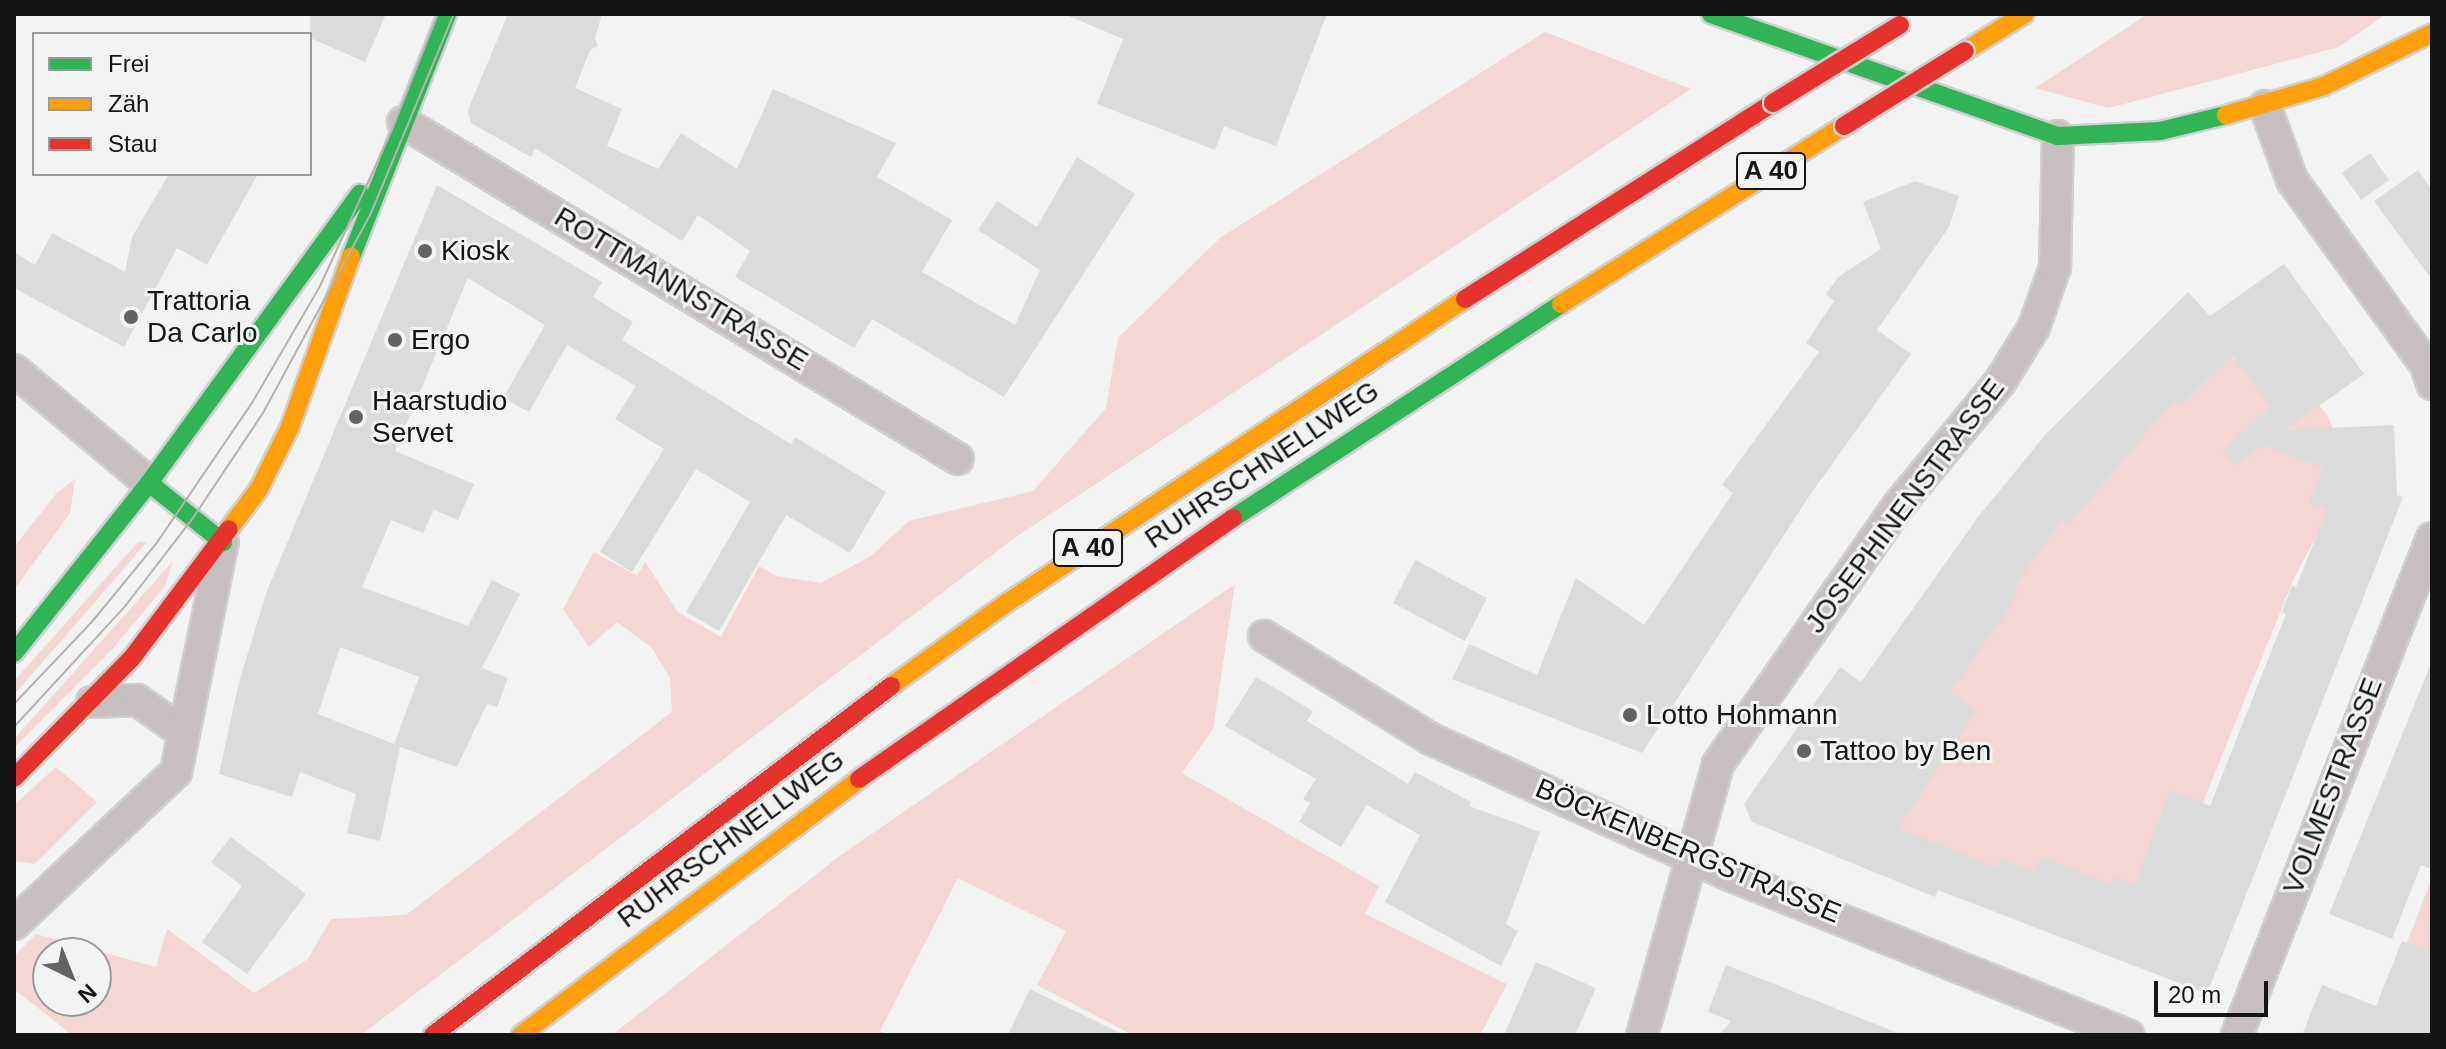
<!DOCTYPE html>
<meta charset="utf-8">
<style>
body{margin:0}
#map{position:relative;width:2446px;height:1049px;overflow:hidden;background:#f2f3f2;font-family:Arial,sans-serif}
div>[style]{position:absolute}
.green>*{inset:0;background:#f4d6d3}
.building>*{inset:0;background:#dadbda}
.roads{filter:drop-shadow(2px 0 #cecfcf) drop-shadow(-2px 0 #cecfcf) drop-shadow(0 2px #cecfcf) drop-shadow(0 -2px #cecfcf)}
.street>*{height:30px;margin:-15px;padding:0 15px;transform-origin:15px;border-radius:15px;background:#c7bfbf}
.fast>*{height:18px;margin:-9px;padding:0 9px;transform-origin:9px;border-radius:9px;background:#30b455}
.slow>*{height:18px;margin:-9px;padding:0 9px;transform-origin:9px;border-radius:9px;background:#ff9f0a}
.jam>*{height:18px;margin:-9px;padding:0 9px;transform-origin:9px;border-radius:9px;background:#e5322d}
.tram>*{height:2px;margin:-1px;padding:0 1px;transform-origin:1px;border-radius:1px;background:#b5b2b1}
.bridges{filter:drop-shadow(2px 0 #cecfcf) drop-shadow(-2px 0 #cecfcf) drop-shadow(0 2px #cecfcf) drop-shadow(0 -2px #cecfcf)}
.jam-bridge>*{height:18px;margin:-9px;padding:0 9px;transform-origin:9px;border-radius:9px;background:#e5322d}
.dots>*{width:22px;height:22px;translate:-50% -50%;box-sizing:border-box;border:4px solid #f1f4f2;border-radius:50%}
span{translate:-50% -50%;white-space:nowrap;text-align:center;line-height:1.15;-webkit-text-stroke:6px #f1f4f2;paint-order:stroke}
.shield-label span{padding:2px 6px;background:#f1f4f2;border:2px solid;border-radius:6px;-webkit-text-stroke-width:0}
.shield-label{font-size:26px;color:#141515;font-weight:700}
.poi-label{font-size:28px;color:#141515}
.left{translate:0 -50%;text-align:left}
.street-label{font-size:28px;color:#141515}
.frame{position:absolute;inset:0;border:16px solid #141515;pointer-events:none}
.legend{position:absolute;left:32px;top:32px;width:280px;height:144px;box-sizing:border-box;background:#f1f4f2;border:2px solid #999b9a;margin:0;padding:10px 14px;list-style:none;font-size:24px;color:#141515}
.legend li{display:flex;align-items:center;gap:16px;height:40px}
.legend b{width:40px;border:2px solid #999b9a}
.north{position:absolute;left:32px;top:937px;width:80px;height:80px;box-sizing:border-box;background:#f1f4f2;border:2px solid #999b9a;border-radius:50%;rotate:137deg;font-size:22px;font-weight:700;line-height:32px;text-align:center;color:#141515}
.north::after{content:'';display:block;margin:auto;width:28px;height:36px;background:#626362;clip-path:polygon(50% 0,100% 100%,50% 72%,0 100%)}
.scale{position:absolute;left:2154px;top:981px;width:114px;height:36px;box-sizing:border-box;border:4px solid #141515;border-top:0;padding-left:10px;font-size:24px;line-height:28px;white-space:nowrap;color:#141515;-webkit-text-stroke:6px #f1f4f2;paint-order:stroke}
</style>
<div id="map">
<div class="green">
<i style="clip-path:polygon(2148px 14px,2386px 14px,2339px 47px,2109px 108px,2035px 88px)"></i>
<i style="clip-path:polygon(evenodd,1545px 32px,1691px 89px,1013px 539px,361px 1035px,72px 1035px,14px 989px,14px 956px,36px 934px,156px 967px,167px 929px,254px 993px,308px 959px,331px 919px,406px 915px,672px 712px,670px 678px,652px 648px,617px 622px,589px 647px,563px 609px,594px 552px,637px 576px,645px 562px,678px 612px,721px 637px,759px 566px,776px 576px,821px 583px,871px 556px,909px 521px,1033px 491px,1106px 408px,1118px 338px,1220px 238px,1545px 32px,48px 953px,96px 953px,96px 1001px,48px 1001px,48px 953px)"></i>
<i style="clip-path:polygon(2238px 302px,2327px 415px,2346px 457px,2339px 494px,2294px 578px,2200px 810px,2180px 924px,1891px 847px,1897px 699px)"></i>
<i style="clip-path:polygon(75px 479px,70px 513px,14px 590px,14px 547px,56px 494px)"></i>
<i style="clip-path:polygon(138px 542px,147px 542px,14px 695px,14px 681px)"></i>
<i style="clip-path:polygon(173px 561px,165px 586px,114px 647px,14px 748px,14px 739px)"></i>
<i style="clip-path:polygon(1235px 584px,1213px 729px,1182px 773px,1379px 886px,1365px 914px,1507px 984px,1480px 1035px,1133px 1035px,1037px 985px,1066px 931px,958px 878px,880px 1031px,887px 1035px,612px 1035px,841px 855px)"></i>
<i style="clip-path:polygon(56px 767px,97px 802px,35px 864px,14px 861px,14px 805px)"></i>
<i style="clip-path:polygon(2432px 878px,2432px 1022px,2384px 1002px)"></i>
</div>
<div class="building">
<i style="clip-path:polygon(310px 14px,386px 14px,365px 62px,310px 38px)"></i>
<i style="clip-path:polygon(508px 14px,602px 14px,595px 38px,598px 46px,590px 50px,575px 88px,622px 109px,607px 146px,658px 169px,681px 133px,737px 169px,773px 89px,896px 143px,877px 177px,952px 220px,922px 272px,1015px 325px,1040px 270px,978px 230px,997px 201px,1037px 227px,1077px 157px,1135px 194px,1004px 397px,872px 319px,854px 348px,735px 277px,750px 251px,698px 215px,682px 241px,535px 148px,531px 157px,471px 123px,468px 110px)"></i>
<i style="clip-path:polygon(1064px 14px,1327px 14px,1276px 146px,1224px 126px,1215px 150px,1097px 104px,1123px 39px)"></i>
<i style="clip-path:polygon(2370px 153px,2389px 180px,2361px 200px,2342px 173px)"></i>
<i style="clip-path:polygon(2418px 170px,2432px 190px,2432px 280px,2374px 201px)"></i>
<i style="clip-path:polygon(169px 174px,258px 174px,207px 265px,177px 248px,124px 347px,14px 288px,14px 252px,35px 265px,52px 233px,125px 272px,132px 237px)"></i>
<i style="clip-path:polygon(1915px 181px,1959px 196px,1949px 227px,1877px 330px,1911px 354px,1810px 495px,1642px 753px,1452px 679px,1469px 644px,1537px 675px,1576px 578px,1644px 625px,1733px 493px,1722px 485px,1819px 352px,1806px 343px,1834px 301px,1826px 294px,1838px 277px,1881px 249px,1863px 202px)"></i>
<i style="clip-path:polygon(evenodd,437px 185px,602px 282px,593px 297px,633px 322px,622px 340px,791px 444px,795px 437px,886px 492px,850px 553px,786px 515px,719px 631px,686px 612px,750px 502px,696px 469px,632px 572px,600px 552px,664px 449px,615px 419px,636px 386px,567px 345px,529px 412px,503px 398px,545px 325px,468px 278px,395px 451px,474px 484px,458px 520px,434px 510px,423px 533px,391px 520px,362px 587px,468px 626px,492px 580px,520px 594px,482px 668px,508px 678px,497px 707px,487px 704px,457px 767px,400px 747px,380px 841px,347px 833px,356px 794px,300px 772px,292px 797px,219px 774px,239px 682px,267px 591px,437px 185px,340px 647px,419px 677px,394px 744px,318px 714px,340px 647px)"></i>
<i style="clip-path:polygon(evenodd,2284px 264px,2364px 374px,2285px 430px,2394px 425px,2397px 495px,2403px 497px,2207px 994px,1938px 890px,1935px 897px,1752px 822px,1744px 804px,1840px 667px,1861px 682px,1978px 517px,2046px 434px,2188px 292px,2210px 316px,2284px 264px,2233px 355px,2270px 407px,2243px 433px,2233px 433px,2240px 436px,2223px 451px,2235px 466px,2264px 445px,2323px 468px,2309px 503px,2327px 510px,2296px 587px,2292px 585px,2282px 612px,2286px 614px,2210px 806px,2171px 790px,2134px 885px,2114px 877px,2112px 885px,2041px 857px,2034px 872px,2000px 859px,1996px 868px,1898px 828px,1977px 711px,1950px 692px,2005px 615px,2019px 590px,2014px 587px,2062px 520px,2068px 525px,2174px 401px,2180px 406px,2233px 355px)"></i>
<i style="clip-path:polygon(1415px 560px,1487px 598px,1465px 641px,1393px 603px)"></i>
<i style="clip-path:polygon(2430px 666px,2432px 869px,2421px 865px,2392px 939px,2329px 914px)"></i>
<i style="clip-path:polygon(1256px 677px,1313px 711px,1307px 721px,1408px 784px,1415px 772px,1471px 802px,1469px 806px,1540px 832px,1506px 924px,1518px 931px,1501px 966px,1385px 902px,1420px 835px,1367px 805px,1341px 847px,1299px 822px,1310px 803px,1303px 799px,1316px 779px,1225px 726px)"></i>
<i style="clip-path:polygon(231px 837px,306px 894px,247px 974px,202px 942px,242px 886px,211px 862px)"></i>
<i style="clip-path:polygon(2402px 941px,2432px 953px,2432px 1035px,2302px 1035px,2322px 985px,2376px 1006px)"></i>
<i style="clip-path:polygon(1536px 962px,1596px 988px,1575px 1035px,1504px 1035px)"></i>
<i style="clip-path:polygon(1726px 965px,1898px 1033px,1898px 1035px,1719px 1035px,1731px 1021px,1708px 1012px)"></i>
<i style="clip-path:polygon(1030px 989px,1124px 1035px,1008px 1035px)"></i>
</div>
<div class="roads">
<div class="street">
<i style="left:2265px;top:106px;width:79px;rotate:70deg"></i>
<i style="left:2292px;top:180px;width:228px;rotate:54.1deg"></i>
<i style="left:2426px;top:365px;width:20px;rotate:72deg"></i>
<i style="left:403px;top:122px;width:649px;rotate:31.27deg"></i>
<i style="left:14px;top:370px;width:176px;rotate:39.9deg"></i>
<i style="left:1264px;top:636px;width:194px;rotate:31.7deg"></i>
<i style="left:1429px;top:738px;width:333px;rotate:24.5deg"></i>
<i style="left:1732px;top:876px;width:427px;rotate:21.9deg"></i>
<i style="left:92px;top:702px;width:45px;rotate:-2.5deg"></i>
<i style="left:137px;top:700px;width:57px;rotate:35.1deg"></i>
<i style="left:14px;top:924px;width:222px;rotate:-43.2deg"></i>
<i style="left:176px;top:772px;width:235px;rotate:-78.5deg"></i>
<i style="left:1642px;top:1035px;width:281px;rotate:-74.3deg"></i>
<i style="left:1718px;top:764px;width:315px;rotate:-55.1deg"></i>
<i style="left:1898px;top:506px;width:161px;rotate:-50.6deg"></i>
<i style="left:2000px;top:382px;width:65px;rotate:-58.3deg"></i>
<i style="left:2034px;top:327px;width:64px;rotate:-70.7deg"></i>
<i style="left:2055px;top:267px;width:131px;rotate:-88.7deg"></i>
<i style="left:2237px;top:1035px;width:534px;rotate:-68.58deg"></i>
</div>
<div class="fast">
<i style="left:1711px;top:14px;width:368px;rotate:19.4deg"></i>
<i style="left:2058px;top:136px;width:102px;rotate:-2.8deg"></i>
<i style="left:2160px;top:131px;width:68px;rotate:-13.6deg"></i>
<i style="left:351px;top:257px;width:261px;rotate:-68.4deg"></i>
<i style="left:149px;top:483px;width:95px;rotate:38.6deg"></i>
<i style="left:1233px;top:518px;width:392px;rotate:-33.1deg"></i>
<i style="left:14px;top:653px;width:217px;rotate:-51.5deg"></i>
<i style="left:149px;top:483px;width:358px;rotate:-53.9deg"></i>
</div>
<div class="slow">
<i style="left:1965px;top:51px;width:70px;rotate:-31.7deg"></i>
<i style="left:2226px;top:115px;width:102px;rotate:-16.5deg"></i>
<i style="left:2324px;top:86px;width:120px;rotate:-26.1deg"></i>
<i style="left:1561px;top:304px;width:334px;rotate:-32.2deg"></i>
<i style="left:229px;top:529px;width:50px;rotate:-53.1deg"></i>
<i style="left:259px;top:489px;width:69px;rotate:-63.4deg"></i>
<i style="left:290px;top:427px;width:181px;rotate:-70.3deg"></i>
<i style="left:891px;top:686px;width:140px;rotate:-35.7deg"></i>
<i style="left:1005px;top:604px;width:552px;rotate:-33.55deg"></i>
<i style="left:521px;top:1035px;width:424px;rotate:-37.1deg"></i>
</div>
<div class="jam">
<i style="left:1465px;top:299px;width:365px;rotate:-32.5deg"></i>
<i style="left:14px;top:778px;width:168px;rotate:-45.5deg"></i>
<i style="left:132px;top:658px;width:161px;rotate:-53.1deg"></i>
<i style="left:859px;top:779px;width:456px;rotate:-34.9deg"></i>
<i style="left:433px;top:1035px;width:576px;rotate:-37.31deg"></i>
</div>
</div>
<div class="tram">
<i style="left:14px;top:704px;width:112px;rotate:-46.5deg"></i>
<i style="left:91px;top:623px;width:102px;rotate:-50.6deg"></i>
<i style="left:156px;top:544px;width:171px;rotate:-55.8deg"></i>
<i style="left:252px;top:403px;width:135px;rotate:-59.8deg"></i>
<i style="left:320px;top:286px;width:172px;rotate:-65.2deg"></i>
<i style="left:392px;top:130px;width:125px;rotate:-68.4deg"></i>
<i style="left:14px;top:727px;width:166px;rotate:-47.4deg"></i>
<i style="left:126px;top:605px;width:110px;rotate:-52.4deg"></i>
<i style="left:193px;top:518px;width:126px;rotate:-56.3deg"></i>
<i style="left:263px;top:413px;width:227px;rotate:-61.6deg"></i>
<i style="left:371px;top:213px;width:216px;rotate:-67.4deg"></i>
</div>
<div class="bridges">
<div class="jam-bridge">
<i style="left:1773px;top:103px;width:149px;rotate:-31.6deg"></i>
<i style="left:1844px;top:126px;width:142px;rotate:-31.8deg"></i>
</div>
</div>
<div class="dots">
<i style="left:425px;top:251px;background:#626362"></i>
<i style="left:131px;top:317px;background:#626362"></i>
<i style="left:395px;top:340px;background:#626362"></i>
<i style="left:356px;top:417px;background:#626362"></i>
<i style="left:1630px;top:715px;background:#626362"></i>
<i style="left:1804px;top:751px;background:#626362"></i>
</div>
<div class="shield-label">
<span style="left:1771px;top:171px">A 40</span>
<span style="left:1088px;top:548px">A 40</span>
</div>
<div class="poi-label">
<span class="left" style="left:441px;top:251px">Kiosk</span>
<span class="left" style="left:147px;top:317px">Trattoria<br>Da Carlo</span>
<span class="left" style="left:411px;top:340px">Ergo</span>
<span class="left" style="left:372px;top:417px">Haarstudio<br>Servet</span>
<span class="left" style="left:1646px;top:715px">Lotto Hohmann</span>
<span class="left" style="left:1820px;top:751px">Tattoo by Ben</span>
</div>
<div class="street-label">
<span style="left:681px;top:289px;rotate:31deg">ROTTMANNSTRASSE</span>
<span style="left:1262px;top:465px;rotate:-34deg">RUHRSCHNELLWEG</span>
<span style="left:1905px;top:506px;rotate:-53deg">JOSEPHINENSTRASSE</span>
<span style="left:2333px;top:786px;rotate:-69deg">VOLMESTRASSE</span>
<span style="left:731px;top:839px;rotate:-37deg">RUHRSCHNELLWEG</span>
<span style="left:1688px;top:851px;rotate:23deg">BÖCKENBERGSTRASSE</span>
</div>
<div class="frame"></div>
<ul class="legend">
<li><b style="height:10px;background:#30b455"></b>Frei</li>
<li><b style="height:10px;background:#ff9f0a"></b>Zäh</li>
<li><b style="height:10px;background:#e5322d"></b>Stau</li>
</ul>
<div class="north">N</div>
<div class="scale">20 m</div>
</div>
